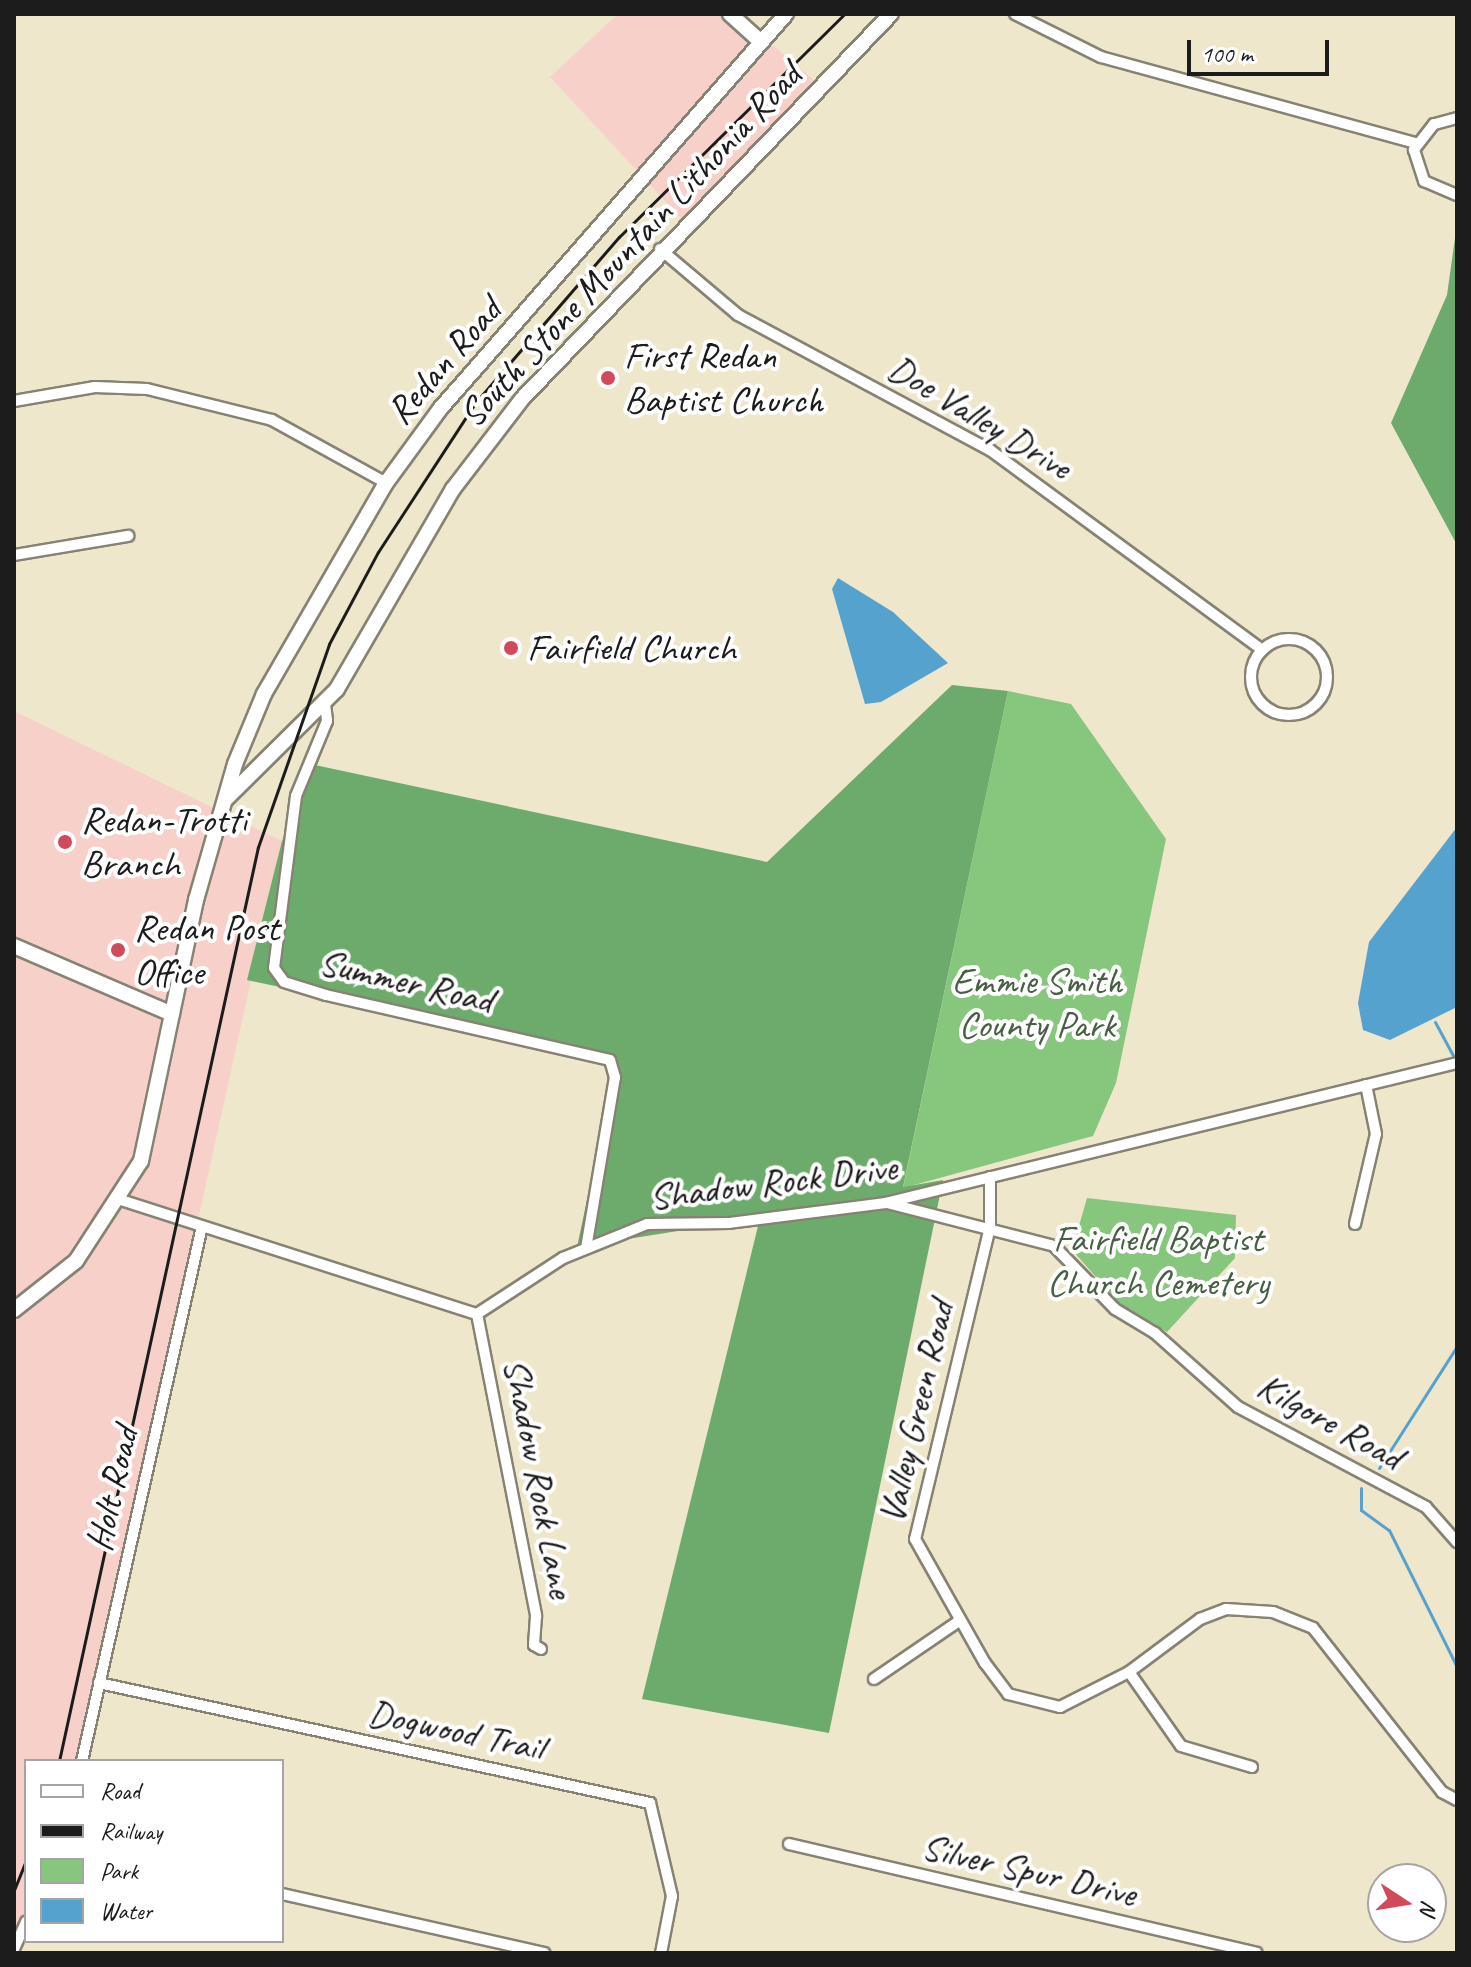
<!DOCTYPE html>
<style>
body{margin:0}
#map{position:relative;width:1471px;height:1967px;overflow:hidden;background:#efe7cc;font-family:Caveat,sans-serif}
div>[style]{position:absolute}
.built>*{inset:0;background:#f7d0ca}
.green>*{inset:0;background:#87c67d}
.forest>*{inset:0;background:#6dab6c}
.water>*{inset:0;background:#56a2ce}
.stream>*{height:3px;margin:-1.5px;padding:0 1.5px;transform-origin:1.5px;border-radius:1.5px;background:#56a2ce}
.roads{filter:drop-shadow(2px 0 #868274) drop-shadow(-2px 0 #868274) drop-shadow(0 2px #868274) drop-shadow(0 -2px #868274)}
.street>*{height:10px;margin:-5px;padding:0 5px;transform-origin:5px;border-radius:5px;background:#fff}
.street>.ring{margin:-5px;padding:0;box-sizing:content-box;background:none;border:10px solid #fff;border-radius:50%}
.secondary>*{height:14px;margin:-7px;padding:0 7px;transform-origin:7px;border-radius:7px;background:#fff}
.rail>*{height:3px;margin:-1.5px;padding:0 1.5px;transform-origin:1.5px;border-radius:1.5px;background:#1c1c1c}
.dots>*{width:22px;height:22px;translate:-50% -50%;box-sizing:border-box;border:4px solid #fff;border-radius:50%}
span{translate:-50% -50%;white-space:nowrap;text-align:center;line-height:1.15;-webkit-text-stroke:8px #fff;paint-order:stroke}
.street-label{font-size:38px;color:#1c1c1c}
.poi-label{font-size:38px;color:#1c1c1c}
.left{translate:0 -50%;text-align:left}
.park-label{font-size:38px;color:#476043}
.frame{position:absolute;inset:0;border:16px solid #1c1c1c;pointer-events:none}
.legend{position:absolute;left:24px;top:1759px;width:260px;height:184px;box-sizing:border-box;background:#fff;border:2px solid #a4a4a4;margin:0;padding:10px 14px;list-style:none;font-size:24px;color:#1c1c1c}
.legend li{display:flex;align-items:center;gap:16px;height:40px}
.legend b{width:40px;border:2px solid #a4a4a4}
.north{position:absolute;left:1367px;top:1863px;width:80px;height:80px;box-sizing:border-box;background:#fff;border:2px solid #a4a4a4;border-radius:50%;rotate:102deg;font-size:22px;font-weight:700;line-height:32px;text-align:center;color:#1c1c1c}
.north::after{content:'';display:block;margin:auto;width:28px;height:36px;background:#d1495b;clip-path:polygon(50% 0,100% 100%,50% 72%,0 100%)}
.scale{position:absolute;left:1187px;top:40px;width:142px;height:36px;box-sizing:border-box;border:4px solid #1c1c1c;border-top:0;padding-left:10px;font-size:24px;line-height:28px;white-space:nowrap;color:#1c1c1c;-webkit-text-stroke:6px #fff;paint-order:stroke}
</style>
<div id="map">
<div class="built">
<i style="clip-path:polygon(618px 14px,736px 14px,821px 86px,689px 227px,550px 77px)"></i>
<i style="clip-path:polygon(14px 711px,282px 841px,78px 1761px,26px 1761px,26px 1915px,14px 1946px)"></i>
</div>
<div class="green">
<i style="clip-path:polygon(1008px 691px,1071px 704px,1166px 839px,1116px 1083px,1093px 1136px,903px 1188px)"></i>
<i style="clip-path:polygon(1087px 1198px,1236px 1215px,1235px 1258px,1167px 1332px,1119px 1303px,1072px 1250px)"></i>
</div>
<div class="forest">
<i style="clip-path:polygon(1455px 238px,1457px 240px,1457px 545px,1391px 423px,1447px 295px)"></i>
<i style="clip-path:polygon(952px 685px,1008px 691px,903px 1187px,943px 1180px,829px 1733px,642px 1699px,760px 1218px,577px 1247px,617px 1059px,247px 980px,282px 841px,315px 765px,767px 862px)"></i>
</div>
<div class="water">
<i style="clip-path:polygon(838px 578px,893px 612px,948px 663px,881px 702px,865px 704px,832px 589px)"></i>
<i style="clip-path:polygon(1457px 827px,1457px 1007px,1390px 1040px,1363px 1030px,1358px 1003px,1369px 942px)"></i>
</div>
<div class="stream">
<i style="left:1435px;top:1022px;width:44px;rotate:61.7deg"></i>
<i style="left:1379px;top:1468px;width:145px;rotate:-57.4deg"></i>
<i style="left:1361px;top:1488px;width:22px;rotate:90deg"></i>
<i style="left:1361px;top:1510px;width:34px;rotate:36deg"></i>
<i style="left:1389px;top:1530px;width:153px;rotate:63.6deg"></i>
</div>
<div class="roads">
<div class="street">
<i style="left:1015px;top:14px;width:96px;rotate:26.6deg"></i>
<i style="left:1101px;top:57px;width:326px;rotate:15.3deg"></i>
<i style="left:1457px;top:118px;width:24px;rotate:165deg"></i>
<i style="left:1434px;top:124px;width:33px;rotate:128deg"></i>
<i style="left:1414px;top:150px;width:33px;rotate:72deg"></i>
<i style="left:1424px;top:181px;width:36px;rotate:23deg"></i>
<i style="left:660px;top:249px;width:102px;rotate:40.2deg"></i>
<i style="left:738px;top:315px;width:286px;rotate:28.2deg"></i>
<i style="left:990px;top:450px;width:338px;rotate:36.3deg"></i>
<i style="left:14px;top:401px;width:82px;rotate:-9.8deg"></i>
<i style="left:95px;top:387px;width:52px;rotate:2.2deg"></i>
<i style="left:147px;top:389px;width:129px;rotate:13.9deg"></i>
<i style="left:272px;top:420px;width:130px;rotate:28.9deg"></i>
<i style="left:14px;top:555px;width:116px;rotate:-9.5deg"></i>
<i class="ring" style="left:1251px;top:639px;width:66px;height:66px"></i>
<i style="left:325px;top:704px;width:17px;rotate:83deg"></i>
<i style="left:327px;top:721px;width:81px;rotate:112.5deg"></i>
<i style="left:296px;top:796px;width:173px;rotate:97.3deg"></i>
<i style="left:274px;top:968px;width:17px;rotate:54deg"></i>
<i style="left:284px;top:982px;width:44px;rotate:17.2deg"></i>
<i style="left:326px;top:995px;width:291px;rotate:12.9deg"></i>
<i style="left:610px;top:1060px;width:18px;rotate:74deg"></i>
<i style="left:615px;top:1077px;width:173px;rotate:99.6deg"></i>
<i style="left:990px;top:1177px;width:50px;rotate:90deg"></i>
<i style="left:990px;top:1227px;width:321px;rotate:103.5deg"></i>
<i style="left:915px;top:1539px;width:142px;rotate:60.6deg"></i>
<i style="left:985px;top:1663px;width:39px;rotate:53deg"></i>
<i style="left:1008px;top:1694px;width:54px;rotate:14deg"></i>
<i style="left:1060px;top:1707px;width:77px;rotate:-26.9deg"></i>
<i style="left:1129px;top:1672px;width:89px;rotate:-36.7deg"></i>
<i style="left:1200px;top:1619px;width:28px;rotate:-21deg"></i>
<i style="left:1226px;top:1609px;width:47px;rotate:3.7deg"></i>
<i style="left:1273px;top:1612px;width:43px;rotate:21.8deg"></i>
<i style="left:1313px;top:1628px;width:209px;rotate:51.8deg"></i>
<i style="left:1442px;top:1792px;width:17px;rotate:28deg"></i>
<i style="left:121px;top:1200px;width:374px;rotate:17.8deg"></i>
<i style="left:477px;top:1314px;width:103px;rotate:-33.1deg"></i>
<i style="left:563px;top:1258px;width:91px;rotate:-22deg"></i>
<i style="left:647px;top:1224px;width:82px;rotate:-0.7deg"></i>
<i style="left:729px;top:1223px;width:157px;rotate:-7.3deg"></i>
<i style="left:885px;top:1203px;width:589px;rotate:-13.75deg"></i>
<i style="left:887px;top:1203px;width:172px;rotate:14.4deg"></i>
<i style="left:1054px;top:1246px;width:88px;rotate:45.9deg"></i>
<i style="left:1115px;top:1309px;width:47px;rotate:31deg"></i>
<i style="left:1155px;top:1333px;width:111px;rotate:41.7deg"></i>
<i style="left:1238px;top:1407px;width:213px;rotate:28deg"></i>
<i style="left:1426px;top:1507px;width:47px;rotate:48.5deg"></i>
<i style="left:1355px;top:1224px;width:92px;rotate:-76.9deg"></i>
<i style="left:1376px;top:1134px;width:50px;rotate:-101.5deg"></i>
<i style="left:477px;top:1314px;width:308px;rotate:78.9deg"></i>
<i style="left:536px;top:1616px;width:29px;rotate:94deg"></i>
<i style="left:534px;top:1645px;width:8px;rotate:30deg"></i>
<i style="left:1129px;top:1672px;width:90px;rotate:54.9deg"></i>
<i style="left:1181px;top:1746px;width:74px;rotate:16.5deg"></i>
<i style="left:874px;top:1679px;width:103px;rotate:-34.3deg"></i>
<i style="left:99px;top:1683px;width:564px;rotate:12.29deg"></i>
<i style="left:650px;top:1803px;width:96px;rotate:76.7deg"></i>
<i style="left:672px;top:1896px;width:58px;rotate:100.9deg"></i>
<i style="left:82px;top:1761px;width:543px;rotate:-77.35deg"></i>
<i style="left:789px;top:1844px;width:480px;rotate:13.1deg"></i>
<i style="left:282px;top:1894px;width:269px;rotate:12.7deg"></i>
<i style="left:14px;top:1949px;width:30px;rotate:-66deg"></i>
</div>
<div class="secondary">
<i style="left:730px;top:14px;width:40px;rotate:42deg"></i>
<i style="left:226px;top:799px;width:156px;rotate:-44.7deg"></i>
<i style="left:337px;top:689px;width:231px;rotate:-59.9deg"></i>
<i style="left:453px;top:489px;width:113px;rotate:-52.5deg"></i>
<i style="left:522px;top:399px;width:533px;rotate:-46.22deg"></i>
<i style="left:14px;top:946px;width:172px;rotate:23.3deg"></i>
<i style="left:14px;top:1310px;width:79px;rotate:-38.3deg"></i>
<i style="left:76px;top:1261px;width:119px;rotate:-57deg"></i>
<i style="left:141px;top:1161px;width:267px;rotate:-78.1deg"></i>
<i style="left:196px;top:900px;width:141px;rotate:-74deg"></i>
<i style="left:235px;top:764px;width:76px;rotate:-67.5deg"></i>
<i style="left:264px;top:694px;width:244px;rotate:-60deg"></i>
<i style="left:386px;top:483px;width:92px;rotate:-53.9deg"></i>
<i style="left:440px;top:409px;width:525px;rotate:-48.78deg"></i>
</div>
</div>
<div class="rail">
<i style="left:59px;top:1761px;width:935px;rotate:-77.72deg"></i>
<i style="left:258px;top:847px;width:215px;rotate:-70.7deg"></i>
<i style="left:329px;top:644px;width:104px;rotate:-62deg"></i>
<i style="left:378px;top:552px;width:178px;rotate:-56.9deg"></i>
<i style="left:475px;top:403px;width:220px;rotate:-49.1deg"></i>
<i style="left:619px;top:237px;width:317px;rotate:-44.7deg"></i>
<i style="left:14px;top:1890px;width:32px;rotate:-68deg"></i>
</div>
<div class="dots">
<i style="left:608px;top:378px;background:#d1495b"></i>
<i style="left:511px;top:648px;background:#d1495b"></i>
<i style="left:65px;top:842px;background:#d1495b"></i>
<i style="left:118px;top:950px;background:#d1495b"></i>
</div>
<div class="street-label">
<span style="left:630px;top:245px;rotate:-47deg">South Stone Mountain Lithonia Road</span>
<span style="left:444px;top:361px;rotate:-49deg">Redan Road</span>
<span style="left:980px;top:417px;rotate:31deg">Doe Valley Drive</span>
<span style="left:406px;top:981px;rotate:13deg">Summer Road</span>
<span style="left:773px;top:1182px;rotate:-7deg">Shadow Rock Drive</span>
<span style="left:916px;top:1412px;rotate:-77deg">Valley Green Road</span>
<span style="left:1330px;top:1421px;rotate:29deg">Kilgore Road</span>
<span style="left:539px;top:1478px;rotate:79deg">Shadow Rock Lane</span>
<span style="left:112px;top:1489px;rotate:-77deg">Holt Road</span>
<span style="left:456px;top:1730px;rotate:12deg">Dogwood Trail</span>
<span style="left:1029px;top:1870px;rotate:13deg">Silver Spur Drive</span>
</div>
<div class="poi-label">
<span class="left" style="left:624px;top:378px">First Redan<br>Baptist Church</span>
<span class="left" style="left:527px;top:648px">Fairfield Church</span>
<span class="left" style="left:81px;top:842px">Redan-Trotti<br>Branch</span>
<span class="left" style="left:134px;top:950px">Redan Post<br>Office</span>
</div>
<div class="park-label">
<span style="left:1037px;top:1003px">Emmie Smith<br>County Park</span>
<span style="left:1158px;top:1261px">Fairfield Baptist<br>Church Cemetery</span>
</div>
<div class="frame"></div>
<ul class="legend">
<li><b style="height:10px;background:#fff"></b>Road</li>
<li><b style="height:10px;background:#1c1c1c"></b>Railway</li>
<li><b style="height:22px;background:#87c67d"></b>Park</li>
<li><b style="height:22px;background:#56a2ce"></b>Water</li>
</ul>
<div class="north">N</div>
<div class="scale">100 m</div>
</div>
